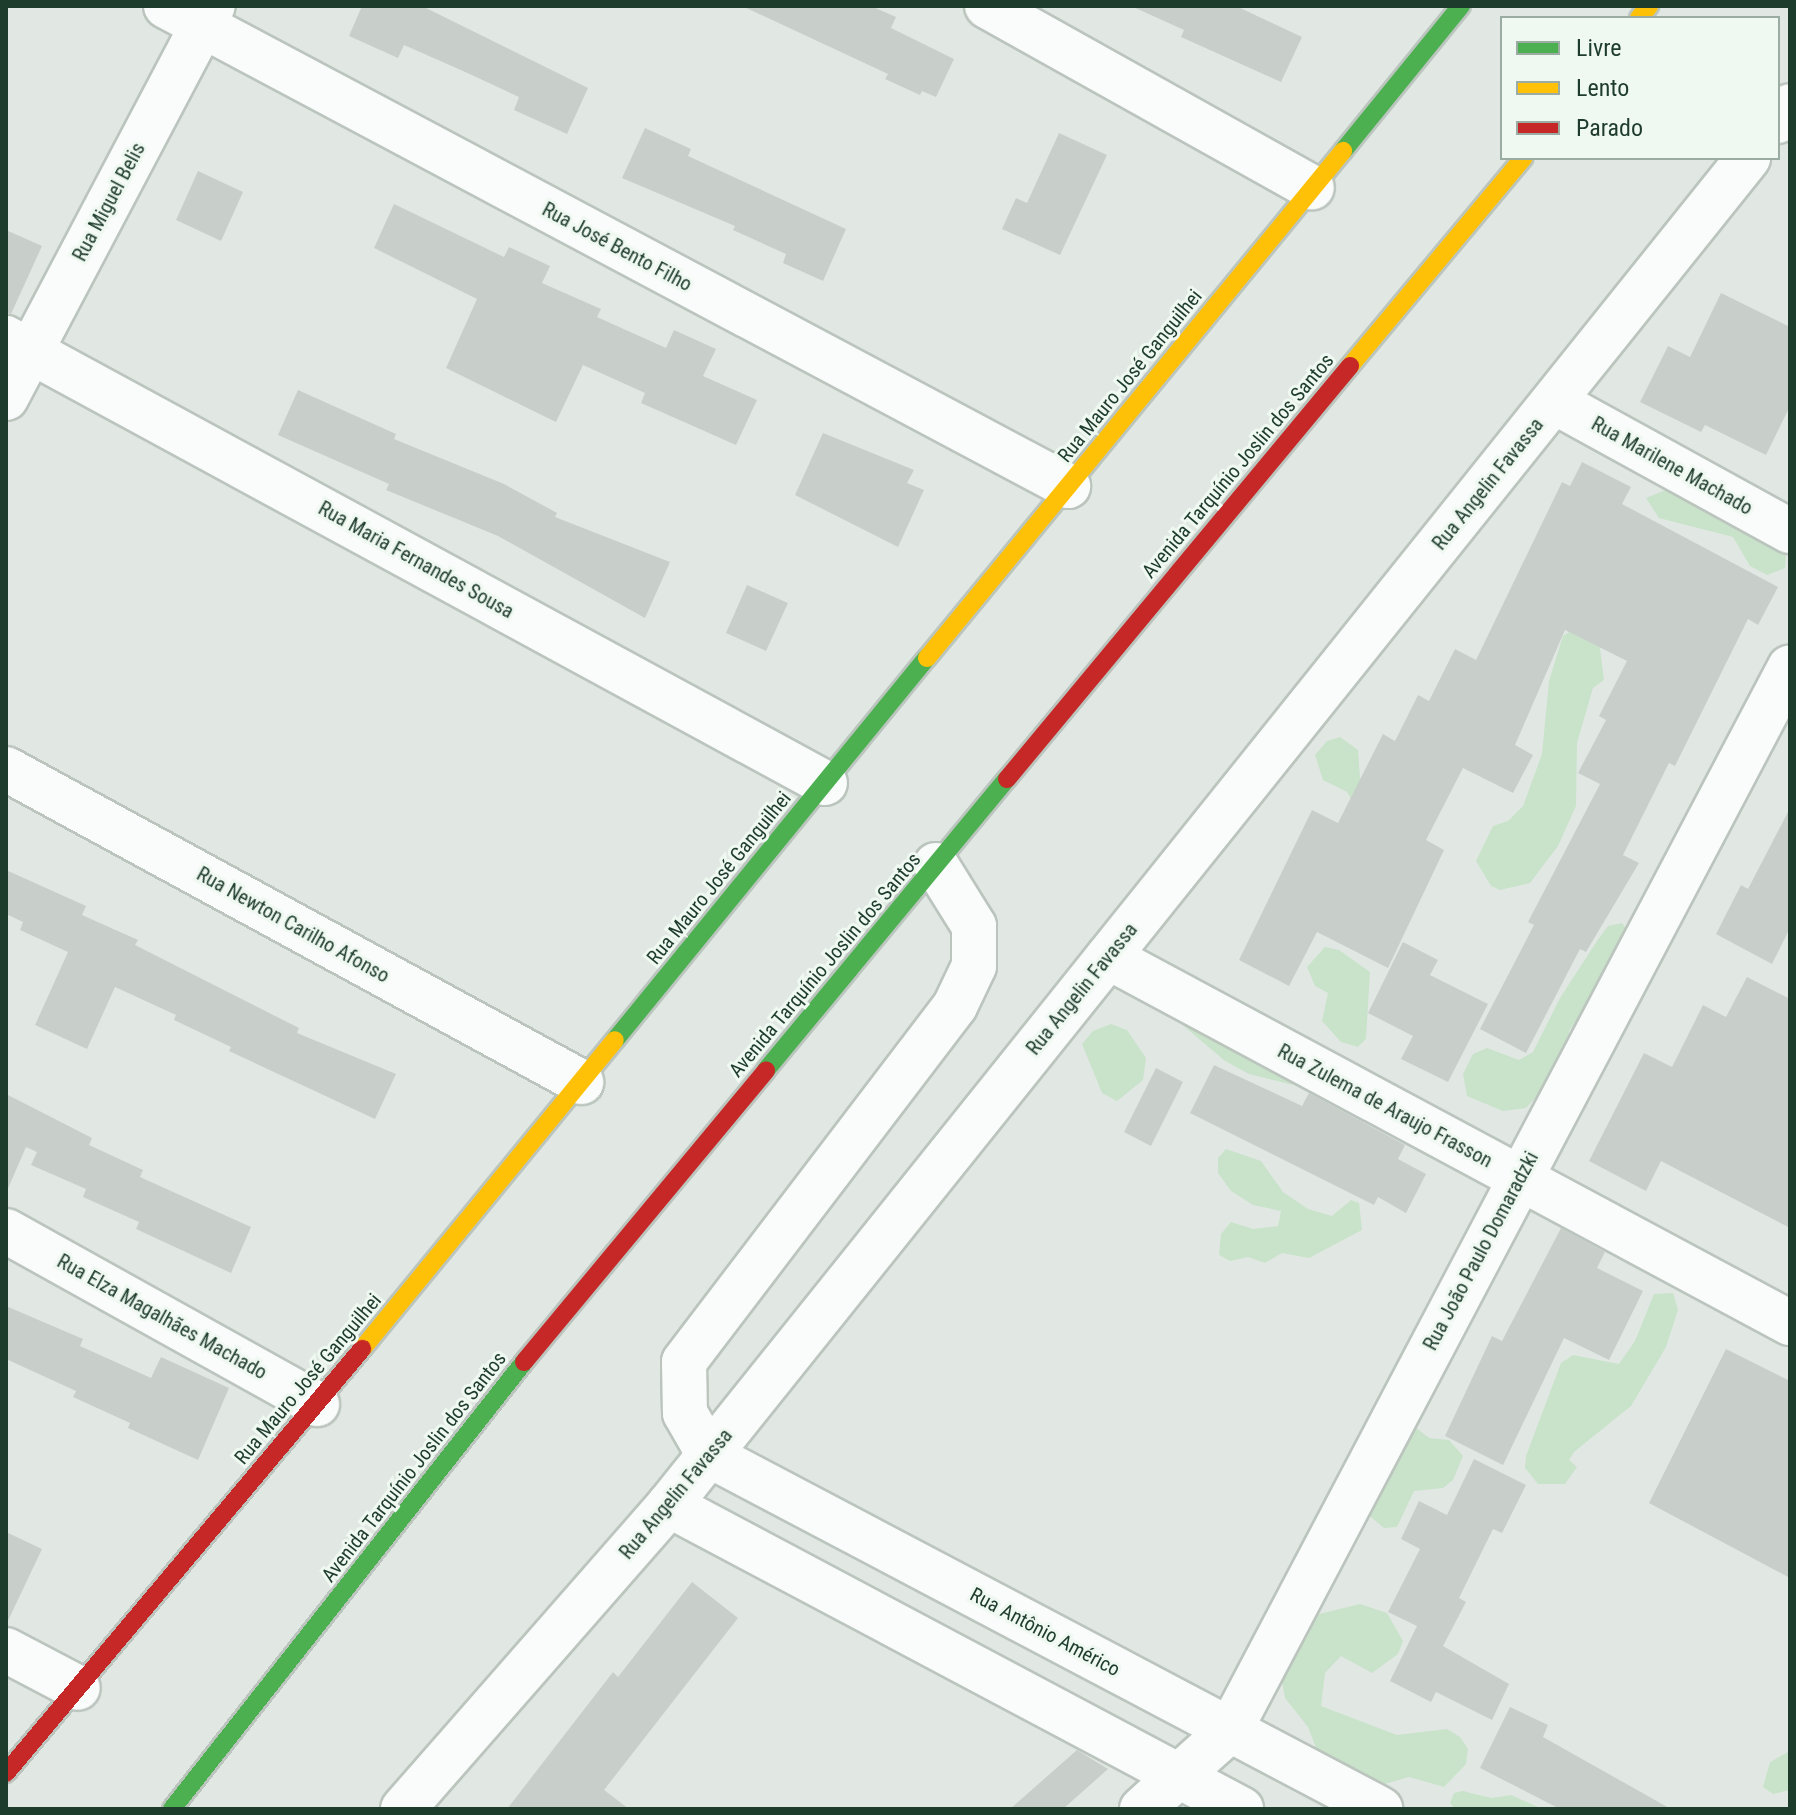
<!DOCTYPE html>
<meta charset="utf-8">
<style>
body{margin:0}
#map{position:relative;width:1796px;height:1815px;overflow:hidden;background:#e1e8e3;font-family:"Roboto Condensed",sans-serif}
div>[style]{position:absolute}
.green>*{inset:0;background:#c9e2ca}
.building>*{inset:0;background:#c8cfcb}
.roads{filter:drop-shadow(2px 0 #bbc5be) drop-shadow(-2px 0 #bbc5be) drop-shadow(0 2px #bbc5be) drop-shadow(0 -2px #bbc5be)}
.street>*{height:44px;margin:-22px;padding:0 22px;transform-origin:22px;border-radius:22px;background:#fafcfb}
.fast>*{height:18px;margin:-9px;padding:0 9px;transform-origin:9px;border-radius:9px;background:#4caf50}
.slow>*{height:18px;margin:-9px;padding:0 9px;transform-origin:9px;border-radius:9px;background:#ffc107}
.jam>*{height:18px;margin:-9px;padding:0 9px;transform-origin:9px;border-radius:9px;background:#c62828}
span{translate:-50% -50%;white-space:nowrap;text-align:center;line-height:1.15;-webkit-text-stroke:6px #eff8f1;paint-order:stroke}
.street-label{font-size:20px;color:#1e3c2c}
.frame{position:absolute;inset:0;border:8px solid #1e3c2c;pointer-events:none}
.legend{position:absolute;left:1500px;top:16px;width:280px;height:144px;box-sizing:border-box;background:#eff8f1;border:2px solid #9bada2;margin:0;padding:10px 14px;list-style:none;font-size:24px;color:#1e3c2c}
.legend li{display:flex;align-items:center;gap:16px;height:40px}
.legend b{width:40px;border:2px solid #9bada2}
</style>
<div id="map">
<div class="green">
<i style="clip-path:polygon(1671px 488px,1774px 531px,1786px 552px,1785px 568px,1767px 575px,1750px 566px,1733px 537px,1659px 518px,1646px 498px)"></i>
<i style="clip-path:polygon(1584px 623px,1598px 632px,1604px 680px,1593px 688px,1577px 743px,1576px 806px,1558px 846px,1530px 883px,1500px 890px,1491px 886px,1476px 861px,1493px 826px,1508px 821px,1523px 806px,1542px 754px,1549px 681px,1563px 636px)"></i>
<i style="clip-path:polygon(1340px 737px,1358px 750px,1360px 778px,1368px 783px,1353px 802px,1347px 792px,1323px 780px,1315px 755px,1327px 741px)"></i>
<i style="clip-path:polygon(1622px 923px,1627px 930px,1597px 992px,1569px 1031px,1567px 1048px,1539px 1094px,1526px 1108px,1503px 1111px,1467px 1096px,1463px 1074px,1473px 1054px,1487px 1048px,1519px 1060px,1533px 1052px,1560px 998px,1597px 941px,1608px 926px)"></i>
<i style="clip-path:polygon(1325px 947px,1339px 950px,1370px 972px,1366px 1039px,1358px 1047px,1341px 1042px,1322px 1021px,1328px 993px,1315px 986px,1307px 967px)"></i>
<i style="clip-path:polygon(1184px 1010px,1291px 1070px,1293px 1085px,1249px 1074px,1225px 1061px,1179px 1022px)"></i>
<i style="clip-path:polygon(1111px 1024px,1127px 1030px,1146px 1058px,1143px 1080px,1117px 1101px,1102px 1093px,1082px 1044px,1093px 1031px)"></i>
<i style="clip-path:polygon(1226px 1149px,1261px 1161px,1283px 1192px,1308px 1209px,1332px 1216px,1351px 1200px,1359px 1203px,1362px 1230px,1309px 1258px,1282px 1253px,1265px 1263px,1248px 1257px,1230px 1261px,1219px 1255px,1221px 1234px,1231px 1222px,1253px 1229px,1278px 1226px,1281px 1211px,1253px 1205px,1231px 1191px,1218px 1173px,1218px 1158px)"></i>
<i style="clip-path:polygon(1673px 1293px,1678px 1310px,1666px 1347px,1631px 1406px,1574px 1452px,1569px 1460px,1577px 1467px,1565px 1484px,1538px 1484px,1525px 1468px,1526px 1456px,1561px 1363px,1573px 1355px,1619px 1364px,1635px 1341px,1654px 1294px)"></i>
<i style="clip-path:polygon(1410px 1423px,1429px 1438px,1449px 1440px,1463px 1456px,1453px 1480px,1443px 1488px,1414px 1491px,1397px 1527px,1384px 1528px,1367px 1514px)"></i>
<i style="clip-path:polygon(1360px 1604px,1387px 1613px,1403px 1641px,1398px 1654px,1372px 1673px,1341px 1656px,1325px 1673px,1321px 1706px,1397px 1735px,1447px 1729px,1460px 1737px,1468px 1749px,1466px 1764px,1444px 1787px,1409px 1777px,1364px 1790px,1320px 1758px,1308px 1727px,1285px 1698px,1282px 1682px,1295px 1659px,1299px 1632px,1311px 1616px)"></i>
<i style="clip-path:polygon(1790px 1751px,1790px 1790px,1773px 1794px,1763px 1787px,1770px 1762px)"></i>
<i style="clip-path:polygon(1463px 1791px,1491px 1798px,1511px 1795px,1542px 1809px,1455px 1809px,1450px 1803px,1454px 1793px)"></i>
</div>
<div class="building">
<i style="clip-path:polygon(362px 6px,422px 6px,588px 88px,567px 134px,514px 110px,519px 97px,463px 71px,404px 45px,398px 58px,349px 36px)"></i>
<i style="clip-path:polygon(742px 6px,871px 6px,896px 17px,891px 28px,954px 59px,936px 97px,922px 91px,920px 95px,885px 79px,888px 74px)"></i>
<i style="clip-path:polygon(1131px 6px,1236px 6px,1302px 37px,1281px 82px,1181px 37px,1184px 30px)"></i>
<i style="clip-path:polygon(645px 128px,691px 149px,688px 156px,846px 229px,823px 281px,783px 263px,786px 254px,733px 230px,735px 226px,622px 178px)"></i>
<i style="clip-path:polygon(1059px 133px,1107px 155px,1060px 255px,1002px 229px,1016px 198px,1027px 203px)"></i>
<i style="clip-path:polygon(198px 171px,243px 192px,221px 241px,176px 220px)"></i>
<i style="clip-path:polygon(394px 204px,504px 257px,509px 247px,550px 266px,542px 283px,601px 309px,597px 317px,666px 348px,674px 330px,716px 349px,703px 376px,757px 400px,736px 445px,641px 403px,645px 393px,583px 365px,556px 422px,446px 368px,477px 299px,374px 248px)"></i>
<i style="clip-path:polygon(6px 230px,42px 246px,11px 314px,6px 313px)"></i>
<i style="clip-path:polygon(1721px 293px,1790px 327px,1790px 406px,1766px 455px,1705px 425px,1701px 432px,1640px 402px,1668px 346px,1690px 357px)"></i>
<i style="clip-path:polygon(298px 390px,396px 434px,394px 439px,504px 484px,557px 513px,555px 517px,670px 562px,645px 618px,498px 536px,386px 490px,389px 484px,278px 435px)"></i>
<i style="clip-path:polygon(823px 433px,914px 470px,907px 483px,924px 490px,898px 547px,795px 495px)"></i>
<i style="clip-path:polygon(1582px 462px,1631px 487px,1622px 504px,1778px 587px,1758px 625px,1748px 619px,1675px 766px,1669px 763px,1623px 855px,1639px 863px,1586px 952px,1580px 949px,1526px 1053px,1480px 1029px,1534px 925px,1528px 922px,1600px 784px,1578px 773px,1606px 720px,1599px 716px,1627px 661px,1565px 630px,1515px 745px,1533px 755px,1513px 793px,1463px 768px,1426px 840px,1444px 850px,1388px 968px,1317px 932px,1289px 986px,1239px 960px,1312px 810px,1338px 823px,1383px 734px,1395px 741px,1418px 695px,1429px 701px,1455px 649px,1476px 660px,1562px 482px,1570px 486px)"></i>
<i style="clip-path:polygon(747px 585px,788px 603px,766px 651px,726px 633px)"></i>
<i style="clip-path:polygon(1790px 808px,1790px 928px,1772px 964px,1716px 934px,1741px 885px,1748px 889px)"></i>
<i style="clip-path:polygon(6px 870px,86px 906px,82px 915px,138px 940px,135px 945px,299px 1028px,297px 1033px,396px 1074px,375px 1119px,229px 1051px,231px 1047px,174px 1020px,176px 1015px,115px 987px,87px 1049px,35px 1025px,68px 952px,20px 930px,23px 922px,6px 914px)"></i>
<i style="clip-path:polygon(1403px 942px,1438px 960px,1430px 975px,1488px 1004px,1448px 1082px,1401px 1059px,1413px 1036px,1368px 1013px)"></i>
<i style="clip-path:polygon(1747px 977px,1790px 999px,1790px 1228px,1661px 1161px,1646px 1191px,1589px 1161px,1644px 1053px,1672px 1067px,1703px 1005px,1726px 1017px)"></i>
<i style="clip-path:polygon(1214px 1065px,1302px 1106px,1309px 1093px,1405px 1145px,1398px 1159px,1426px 1174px,1406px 1213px,1378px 1197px,1374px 1205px,1190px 1113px)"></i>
<i style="clip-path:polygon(1156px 1068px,1183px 1082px,1151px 1146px,1124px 1132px)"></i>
<i style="clip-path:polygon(6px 1094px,92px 1138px,89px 1145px,143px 1170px,140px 1177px,251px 1227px,231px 1273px,136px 1229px,139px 1222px,83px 1197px,86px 1189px,31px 1165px,37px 1152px,26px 1147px,6px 1193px)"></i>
<i style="clip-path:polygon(1561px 1228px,1605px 1252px,1597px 1268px,1643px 1291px,1609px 1360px,1564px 1338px,1503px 1465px,1445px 1436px,1492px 1336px,1502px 1341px)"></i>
<i style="clip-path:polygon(6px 1306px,83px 1339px,80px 1346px,151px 1378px,161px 1357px,229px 1388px,198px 1460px,128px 1428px,130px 1423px,73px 1397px,76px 1391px,6px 1359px)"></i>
<i style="clip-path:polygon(1726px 1349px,1790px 1381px,1790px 1578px,1649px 1503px)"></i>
<i style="clip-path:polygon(1474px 1459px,1526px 1485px,1502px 1533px,1493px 1529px,1459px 1598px,1466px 1602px,1443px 1646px,1509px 1684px,1492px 1720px,1436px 1692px,1431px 1702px,1390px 1681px,1417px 1626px,1388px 1612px,1420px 1549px,1401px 1539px,1419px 1501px,1447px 1515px)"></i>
<i style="clip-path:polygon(6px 1532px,42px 1549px,6px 1625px)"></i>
<i style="clip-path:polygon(692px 1582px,738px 1618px,604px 1790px,629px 1809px,507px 1809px,613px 1672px,618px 1677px)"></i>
<i style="clip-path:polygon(1510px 1707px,1548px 1725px,1543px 1737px,1671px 1809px,1560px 1809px,1480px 1768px)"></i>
<i style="clip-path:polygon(1077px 1750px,1108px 1769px,1063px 1809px,1010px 1809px)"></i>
</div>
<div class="roads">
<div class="street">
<i style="left:166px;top:6px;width:1022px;rotate:28.02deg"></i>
<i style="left:987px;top:6px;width:372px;rotate:29.2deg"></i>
<i style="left:1778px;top:121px;width:19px;rotate:-51deg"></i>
<i style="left:6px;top:338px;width:932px;rotate:28.52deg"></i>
<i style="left:6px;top:398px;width:443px;rotate:-62.2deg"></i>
<i style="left:1555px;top:402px;width:268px;rotate:28.8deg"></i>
<i style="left:6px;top:769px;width:655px;rotate:28.56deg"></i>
<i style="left:936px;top:865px;width:72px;rotate:58.1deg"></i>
<i style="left:974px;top:926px;width:40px;rotate:90deg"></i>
<i style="left:974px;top:966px;width:44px;rotate:115.4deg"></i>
<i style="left:955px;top:1006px;width:447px;rotate:127.3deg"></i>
<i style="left:684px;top:1362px;width:51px;rotate:88.9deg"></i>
<i style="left:685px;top:1413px;width:48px;rotate:60.3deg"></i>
<i style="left:709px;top:1455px;width:759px;rotate:27.81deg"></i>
<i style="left:1108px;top:957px;width:774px;rotate:28.22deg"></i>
<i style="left:6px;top:1231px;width:356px;rotate:29.1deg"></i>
<i style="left:669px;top:1505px;width:648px;rotate:27.99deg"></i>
<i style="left:6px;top:1650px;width:81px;rotate:27.8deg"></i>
<i style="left:403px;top:1809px;width:404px;rotate:-48.8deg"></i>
<i style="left:669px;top:1505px;width:1726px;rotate:-51.3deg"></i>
<i style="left:1142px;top:1809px;width:118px;rotate:-41.9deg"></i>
<i style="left:1230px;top:1730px;width:1201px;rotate:-62.22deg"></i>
</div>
<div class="fast">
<i style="left:1343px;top:151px;width:187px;rotate:-50.9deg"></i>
<i style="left:615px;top:1040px;width:493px;rotate:-50.8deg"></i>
<i style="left:766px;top:1070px;width:378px;rotate:-50.4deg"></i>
<i style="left:172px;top:1809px;width:569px;rotate:-51.78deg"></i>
</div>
<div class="slow">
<i style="left:1639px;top:18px;width:16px;rotate:-50deg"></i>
<i style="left:1350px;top:366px;width:271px;rotate:-50.2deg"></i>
<i style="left:927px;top:658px;width:656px;rotate:-50.63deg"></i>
<i style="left:362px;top:1349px;width:399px;rotate:-50.7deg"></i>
</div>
<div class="jam">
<i style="left:1007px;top:779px;width:537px;rotate:-50.29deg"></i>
<i style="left:524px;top:1362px;width:379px;rotate:-50.3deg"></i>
<i style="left:6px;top:1773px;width:554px;rotate:-49.98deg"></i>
</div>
</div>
<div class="street-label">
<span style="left:109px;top:202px;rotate:-62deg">Rua Miguel Belis</span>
<span style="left:617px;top:247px;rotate:28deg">Rua José Bento Filho</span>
<span style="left:1130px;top:376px;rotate:-51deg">Rua Mauro José Ganguilhei</span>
<span style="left:1238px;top:466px;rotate:-50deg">Avenida Tarquínio Joslin dos Santos</span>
<span style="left:1672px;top:466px;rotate:29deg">Rua Marilene Machado</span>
<span style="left:1488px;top:484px;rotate:-51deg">Rua Angelin Favassa</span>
<span style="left:416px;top:560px;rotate:29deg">Rua Maria Fernandes Sousa</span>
<span style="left:719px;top:878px;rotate:-51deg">Rua Mauro José Ganguilhei</span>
<span style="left:293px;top:925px;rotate:29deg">Rua Newton Carilho Afonso</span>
<span style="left:825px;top:965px;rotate:-50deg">Avenida Tarquínio Joslin dos Santos</span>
<span style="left:1082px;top:989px;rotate:-51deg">Rua Angelin Favassa</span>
<span style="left:1385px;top:1106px;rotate:28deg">Rua Zulema de Araujo Frasson</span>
<span style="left:1481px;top:1251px;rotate:-62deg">Rua João Paulo Domaradzki</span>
<span style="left:162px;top:1317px;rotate:29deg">Rua Elza Magalhães Machado</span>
<span style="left:308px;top:1379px;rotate:-50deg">Rua Mauro José Ganguilhei</span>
<span style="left:414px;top:1467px;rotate:-52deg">Avenida Tarquínio Joslin dos Santos</span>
<span style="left:676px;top:1494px;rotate:-50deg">Rua Angelin Favassa</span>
<span style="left:1045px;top:1632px;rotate:28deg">Rua Antônio Américo</span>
</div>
<div class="frame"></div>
<ul class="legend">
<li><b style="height:10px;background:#4caf50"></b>Livre</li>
<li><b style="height:10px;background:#ffc107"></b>Lento</li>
<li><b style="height:10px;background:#c62828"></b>Parado</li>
</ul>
</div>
